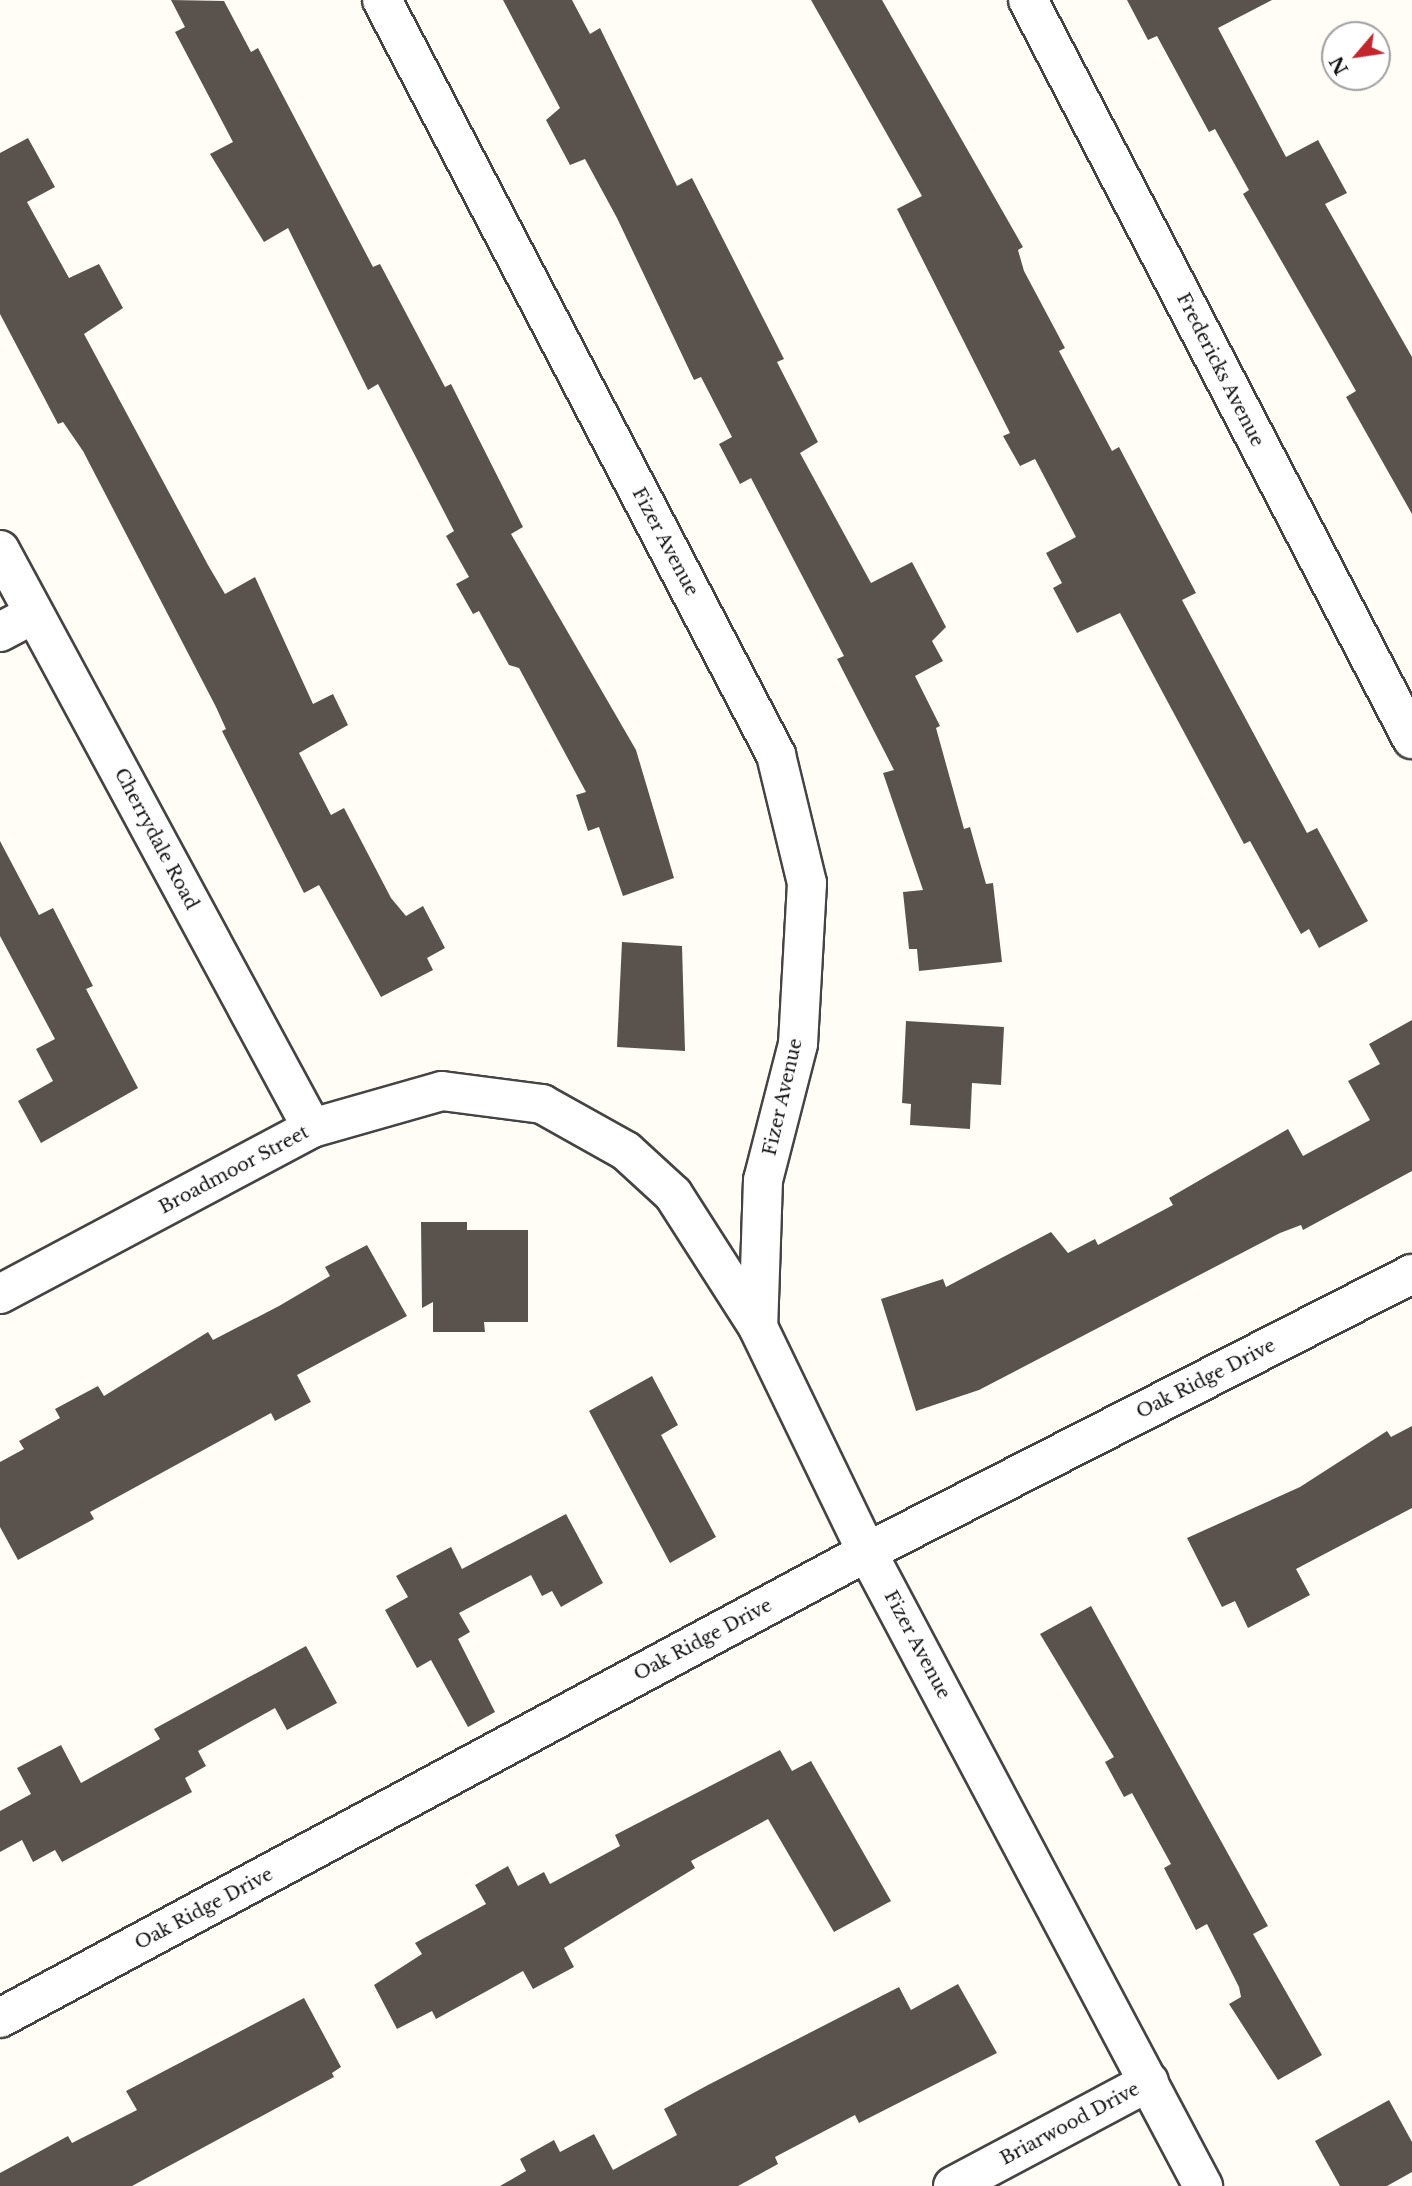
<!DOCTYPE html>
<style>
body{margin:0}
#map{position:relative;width:1412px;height:2186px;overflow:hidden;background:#fffdf5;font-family:"Libre Baskerville",serif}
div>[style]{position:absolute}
.building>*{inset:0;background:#5a524d}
.roads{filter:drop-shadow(2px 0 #444) drop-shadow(-2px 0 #444) drop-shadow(0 2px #444) drop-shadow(0 -2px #444)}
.minor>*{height:38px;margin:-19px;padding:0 19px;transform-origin:19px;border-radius:19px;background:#fff}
span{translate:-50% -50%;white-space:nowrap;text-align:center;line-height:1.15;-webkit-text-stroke:7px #fff;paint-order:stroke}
.street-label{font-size:18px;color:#111}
.north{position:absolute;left:1321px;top:21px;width:70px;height:70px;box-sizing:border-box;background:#fff;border:2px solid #a0a0a0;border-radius:50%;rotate:241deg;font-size:19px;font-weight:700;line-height:28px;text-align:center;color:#111}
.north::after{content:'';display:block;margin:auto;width:24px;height:32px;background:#c4262e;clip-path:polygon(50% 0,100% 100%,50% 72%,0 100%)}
</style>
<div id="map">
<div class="building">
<i style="clip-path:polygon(171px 0,224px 1px,251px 52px,258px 48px,373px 267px,380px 264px,445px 387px,451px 384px,523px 527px,511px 534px,636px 750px,674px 878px,623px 896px,599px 827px,588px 831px,576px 795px,586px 792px,519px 668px,509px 665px,479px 611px,473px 614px,456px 584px,469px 577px,446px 536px,454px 531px,378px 384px,368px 390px,288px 228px,264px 242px,210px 154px,233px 142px,175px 32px,185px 27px)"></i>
<i style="clip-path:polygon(503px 0,572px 0,590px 34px,600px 28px,677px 186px,692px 178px,784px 359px,777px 362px,818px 442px,800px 453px,871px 583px,912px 562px,946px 627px,932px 641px,943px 661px,915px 676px,940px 726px,936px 728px,964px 829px,970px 827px,986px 884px,993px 883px,1002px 962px,919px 971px,917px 949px,909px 949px,903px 892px,923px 890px,883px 773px,894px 770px,837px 659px,844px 656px,751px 478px,740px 484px,719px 444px,732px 437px,701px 377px,694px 380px,617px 218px,585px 159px,570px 165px,546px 120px,560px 108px)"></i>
<i style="clip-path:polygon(811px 0,882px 0,1023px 247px,1018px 250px,1024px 271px,1065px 348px,1059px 351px,1112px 451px,1119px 447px,1196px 593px,1182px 600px,1307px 833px,1317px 828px,1368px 921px,1319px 948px,1309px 929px,1301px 934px,1250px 841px,1244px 844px,1120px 613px,1077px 633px,1053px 588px,1062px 583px,1046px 553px,1076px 537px,1035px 459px,1020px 466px,1003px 436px,1010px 433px,897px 209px,922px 196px)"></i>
<i style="clip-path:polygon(1127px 0,1272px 0,1218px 28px,1286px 157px,1318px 140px,1347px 193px,1325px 204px,1412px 357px,1412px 514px,1346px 397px,1356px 391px,1243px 194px,1249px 190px,1215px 129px,1209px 132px,1157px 36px,1148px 40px)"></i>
<i style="clip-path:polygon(28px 138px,55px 187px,27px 202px,69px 278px,99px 264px,123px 308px,84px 334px,208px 565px,225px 594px,255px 577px,313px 704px,333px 694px,348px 725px,299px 753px,331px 815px,344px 808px,391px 898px,406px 916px,423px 906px,445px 948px,427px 958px,433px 970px,381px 997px,319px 885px,304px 893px,222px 731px,226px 729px,216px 707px,124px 530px,83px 451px,63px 422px,58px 424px,0 314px,0 153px)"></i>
<i style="clip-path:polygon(0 841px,39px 915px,53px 908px,93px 986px,86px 989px,138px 1088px,41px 1143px,18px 1101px,53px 1081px,36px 1049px,55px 1039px,0 936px)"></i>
<i style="clip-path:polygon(622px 942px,682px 946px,685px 1051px,617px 1047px)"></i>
<i style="clip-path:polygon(1412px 1020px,1412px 1171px,1303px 1230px,1301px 1225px,1280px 1233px,979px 1390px,916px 1411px,881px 1299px,943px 1279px,946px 1287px,1051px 1232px,1068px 1253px,1095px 1239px,1098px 1245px,1173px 1205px,1169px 1198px,1288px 1129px,1303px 1156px,1370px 1120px,1348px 1081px,1380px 1064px,1369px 1044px)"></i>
<i style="clip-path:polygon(906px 1021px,1004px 1027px,1001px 1085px,972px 1083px,970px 1129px,910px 1125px,911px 1104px,902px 1103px)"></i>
<i style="clip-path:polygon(421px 1222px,467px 1222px,467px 1230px,528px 1230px,528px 1322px,484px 1322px,485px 1332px,433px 1332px,433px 1302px,422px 1308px)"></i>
<i style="clip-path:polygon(367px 1245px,407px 1316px,297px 1375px,311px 1402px,307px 1404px,275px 1421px,271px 1413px,90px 1512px,94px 1519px,18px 1560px,0 1527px,0 1462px,24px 1449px,19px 1441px,60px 1418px,55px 1409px,98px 1386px,104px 1396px,208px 1332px,213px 1340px,279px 1306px,330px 1276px,325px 1267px)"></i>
<i style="clip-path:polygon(652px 1376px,678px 1425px,661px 1435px,716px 1537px,670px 1563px,589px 1411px)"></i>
<i style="clip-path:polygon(1412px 1426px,1412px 1508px,1296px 1569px,1310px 1595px,1248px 1628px,1235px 1601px,1222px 1607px,1187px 1538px,1300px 1487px,1387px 1431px,1391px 1437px)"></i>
<i style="clip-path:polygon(566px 1514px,603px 1583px,561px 1607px,552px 1591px,542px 1596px,531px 1575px,459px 1613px,470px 1632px,458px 1639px,495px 1712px,468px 1727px,431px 1660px,417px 1668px,385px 1610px,408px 1597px,396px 1576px,451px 1547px,462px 1569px)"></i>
<i style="clip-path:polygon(1091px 1606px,1268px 1926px,1253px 1934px,1322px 2055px,1278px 2080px,1229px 2004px,1241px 1997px,1239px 1987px,1207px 1924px,1196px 1930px,1164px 1868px,1171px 1864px,1132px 1793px,1124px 1797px,1105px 1762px,1114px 1757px,1040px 1634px)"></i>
<i style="clip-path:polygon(306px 1646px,337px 1703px,287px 1730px,275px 1708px,198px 1751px,206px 1766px,185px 1778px,192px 1792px,62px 1862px,55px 1850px,33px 1862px,22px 1840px,0 1852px,0 1811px,31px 1794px,17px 1768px,61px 1745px,81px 1783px,160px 1739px,154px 1729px)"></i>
<i style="clip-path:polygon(780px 1750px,792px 1771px,811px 1761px,891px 1901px,834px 1932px,768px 1819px,691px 1861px,695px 1868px,564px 1948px,574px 1967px,533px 1989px,523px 1971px,436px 2019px,432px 2011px,397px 2029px,374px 1985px,422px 1954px,415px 1943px,486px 1904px,475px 1885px,508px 1866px,518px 1886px,544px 1872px,550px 1884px,620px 1846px,615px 1835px)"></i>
<i style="clip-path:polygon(958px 1984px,997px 2053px,859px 2123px,855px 2115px,775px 2157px,778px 2164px,738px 2186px,500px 2186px,526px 2171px,520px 2159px,554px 2140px,560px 2152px,594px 2134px,613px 2170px,677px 2135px,664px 2109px,708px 2085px,899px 1987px,911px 2010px)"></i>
<i style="clip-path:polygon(304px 1998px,341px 2067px,332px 2073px,334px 2077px,132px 2186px,0 2186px,0 2173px,68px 2136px,72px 2143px,137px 2110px,126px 2091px)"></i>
<i style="clip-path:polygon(1389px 2100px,1412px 2142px,1412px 2172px,1387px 2186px,1340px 2186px,1315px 2141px)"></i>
</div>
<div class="roads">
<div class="minor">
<i style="left:382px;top:0;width:852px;rotate:62.44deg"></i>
<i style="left:776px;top:755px;width:132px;rotate:76.4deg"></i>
<i style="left:807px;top:883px;width:161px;rotate:93.2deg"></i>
<i style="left:798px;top:1044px;width:140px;rotate:104.4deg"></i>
<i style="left:763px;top:1180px;width:147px;rotate:91.9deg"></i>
<i style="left:758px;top:1327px;width:250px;rotate:64.2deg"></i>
<i style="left:867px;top:1552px;width:718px;rotate:62.08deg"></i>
<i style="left:1028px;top:0;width:833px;rotate:62.54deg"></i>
<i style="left:0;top:550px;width:657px;rotate:61.64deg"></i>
<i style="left:0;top:632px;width:38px;rotate:-28deg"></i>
<i style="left:0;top:1294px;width:353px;rotate:-28deg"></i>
<i style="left:312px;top:1128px;width:135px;rotate:-15.9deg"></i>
<i style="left:442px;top:1091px;width:101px;rotate:7.4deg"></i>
<i style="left:542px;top:1104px;width:96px;rotate:29.2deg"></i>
<i style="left:626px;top:1151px;width:64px;rotate:42.5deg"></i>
<i style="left:673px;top:1194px;width:158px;rotate:57.4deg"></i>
<i style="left:0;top:2018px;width:984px;rotate:-28.26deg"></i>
<i style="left:867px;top:1552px;width:612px;rotate:-27.03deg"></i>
<i style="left:953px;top:2186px;width:222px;rotate:-28deg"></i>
</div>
</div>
<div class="street-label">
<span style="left:1220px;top:370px;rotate:63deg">Fredericks Avenue</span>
<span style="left:665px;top:542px;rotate:62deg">Fizer Avenue</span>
<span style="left:156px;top:839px;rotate:62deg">Cherrydale Road</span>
<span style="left:783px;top:1097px;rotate:-77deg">Fizer Avenue</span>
<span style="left:234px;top:1170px;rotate:-28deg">Broadmoor Street</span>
<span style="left:1206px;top:1379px;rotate:-27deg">Oak Ridge Drive</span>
<span style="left:703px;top:1640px;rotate:-28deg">Oak Ridge Drive</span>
<span style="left:917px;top:1645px;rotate:62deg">Fizer Avenue</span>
<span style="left:204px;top:1909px;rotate:-28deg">Oak Ridge Drive</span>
<span style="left:1070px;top:2124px;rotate:-28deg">Briarwood Drive</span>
</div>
<div class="north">N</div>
</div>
